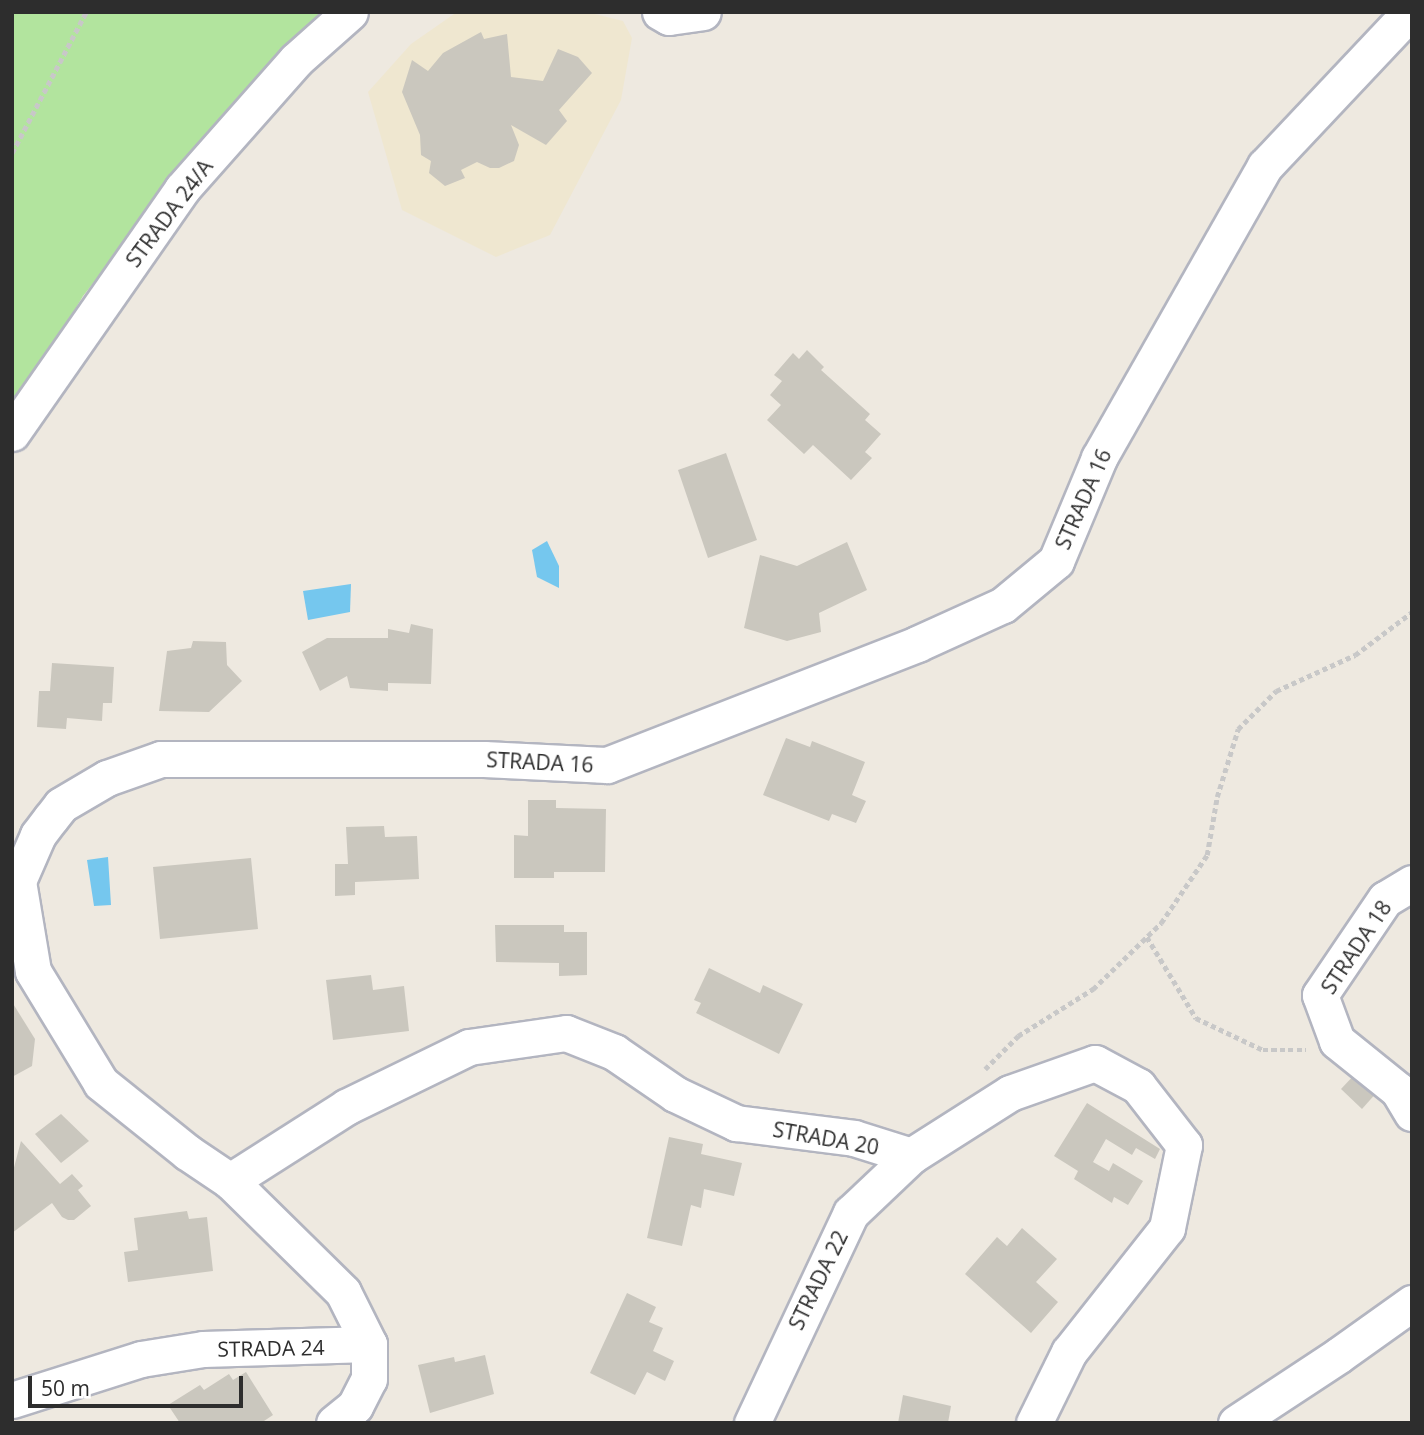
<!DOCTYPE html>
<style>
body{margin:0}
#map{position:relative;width:1424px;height:1435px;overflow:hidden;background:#eee9e0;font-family:"Open Sans",sans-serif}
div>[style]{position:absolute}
.education>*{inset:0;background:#efe7d0}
.green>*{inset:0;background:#b2e49e}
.water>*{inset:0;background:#75c7ee}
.building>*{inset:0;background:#cac7be}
.path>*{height:4.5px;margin-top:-2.25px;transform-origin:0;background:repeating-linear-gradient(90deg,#c8c8c8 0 5px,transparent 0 8.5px)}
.roads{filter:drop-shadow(2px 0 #b3b5c0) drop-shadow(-2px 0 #b3b5c0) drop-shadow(0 2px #b3b5c0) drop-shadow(0 -2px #b3b5c0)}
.minor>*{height:35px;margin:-17.5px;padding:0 17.5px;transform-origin:17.5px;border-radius:17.5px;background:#fff}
span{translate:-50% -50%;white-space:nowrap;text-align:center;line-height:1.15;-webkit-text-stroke:5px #fff;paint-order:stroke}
.street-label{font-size:21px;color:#2d2d2d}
.frame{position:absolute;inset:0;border:14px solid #2d2d2d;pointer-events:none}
.scale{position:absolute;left:28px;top:1376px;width:215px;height:32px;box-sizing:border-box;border:4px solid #2d2d2d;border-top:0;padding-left:9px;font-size:21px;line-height:24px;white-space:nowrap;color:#2d2d2d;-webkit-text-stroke:5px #fff;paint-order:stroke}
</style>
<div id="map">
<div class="education">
<i style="clip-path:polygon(457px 12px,587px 12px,623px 21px,632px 38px,621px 100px,550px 235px,496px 257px,402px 210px,368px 92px,411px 44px)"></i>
</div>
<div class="green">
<i style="clip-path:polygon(12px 12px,333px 12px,178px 176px,83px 296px,12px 416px)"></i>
</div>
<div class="water">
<i style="clip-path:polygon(547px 541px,559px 566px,559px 588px,537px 577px,532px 550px)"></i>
<i style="clip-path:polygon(351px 584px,350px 612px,308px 620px,303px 591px)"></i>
<i style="clip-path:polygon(108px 857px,111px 905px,94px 906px,87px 860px)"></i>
</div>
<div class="building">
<i style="clip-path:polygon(481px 32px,484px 39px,507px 34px,511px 77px,543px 81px,558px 49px,578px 57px,592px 73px,559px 110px,567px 121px,546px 145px,511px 125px,519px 145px,514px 161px,499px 168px,490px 168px,477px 162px,461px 170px,465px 178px,445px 186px,429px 173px,431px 161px,421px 155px,420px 135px,402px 92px,412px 60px,428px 71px,443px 53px)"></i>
<i style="clip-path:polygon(807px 350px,824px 367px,821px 370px,870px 414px,865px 420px,881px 434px,865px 452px,872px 458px,851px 480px,813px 445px,804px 454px,767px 420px,781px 405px,770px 395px,782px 381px,774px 375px,793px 353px,799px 359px)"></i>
<i style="clip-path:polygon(726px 453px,757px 540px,708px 558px,678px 470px)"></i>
<i style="clip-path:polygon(847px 542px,867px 590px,819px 613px,821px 632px,787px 641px,744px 628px,760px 555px,797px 566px)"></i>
<i style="clip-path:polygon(411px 624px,433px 629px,431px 684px,388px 683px,388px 691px,350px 688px,347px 676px,320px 691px,302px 652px,327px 638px,388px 638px,388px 629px,409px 633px)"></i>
<i style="clip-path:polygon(193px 641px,226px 642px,227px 665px,242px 681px,209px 712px,159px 711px,167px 651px,191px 648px)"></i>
<i style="clip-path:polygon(52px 663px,114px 667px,112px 703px,103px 703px,102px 721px,67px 718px,66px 729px,37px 727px,39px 691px,50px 691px)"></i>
<i style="clip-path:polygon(786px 738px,810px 747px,812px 741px,865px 762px,852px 795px,866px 801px,856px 823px,832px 814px,829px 821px,763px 795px)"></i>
<i style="clip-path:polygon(528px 800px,556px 800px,556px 808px,606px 809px,605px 872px,554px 872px,554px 878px,514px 878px,514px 835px,528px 836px)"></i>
<i style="clip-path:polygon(384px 826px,385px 837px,417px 836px,419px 879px,355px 882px,355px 895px,335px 896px,335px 864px,348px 864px,346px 827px)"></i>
<i style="clip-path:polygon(251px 858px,258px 929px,160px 939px,153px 867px)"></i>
<i style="clip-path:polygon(495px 925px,564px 925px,564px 932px,587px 932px,587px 975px,559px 976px,559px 963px,496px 962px)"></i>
<i style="clip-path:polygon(709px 968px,760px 993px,763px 985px,803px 1004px,779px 1054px,696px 1013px,701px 1003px,694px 1000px)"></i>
<i style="clip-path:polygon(371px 975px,373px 990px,404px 986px,409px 1031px,333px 1040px,326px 980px)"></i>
<i style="clip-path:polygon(12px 1002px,35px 1039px,32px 1066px,12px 1077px)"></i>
<i style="clip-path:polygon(1357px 1072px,1378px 1091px,1362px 1109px,1341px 1089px)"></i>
<i style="clip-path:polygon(1087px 1103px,1160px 1149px,1155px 1159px,1136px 1148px,1132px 1155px,1106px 1139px,1093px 1162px,1109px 1171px,1113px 1163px,1143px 1181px,1128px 1205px,1114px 1197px,1112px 1203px,1074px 1179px,1078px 1171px,1054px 1156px)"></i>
<i style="clip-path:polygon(61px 1114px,89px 1141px,61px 1163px,35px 1134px)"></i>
<i style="clip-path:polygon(669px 1137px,703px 1144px,701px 1154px,742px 1163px,734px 1196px,704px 1189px,701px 1208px,691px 1205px,682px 1246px,647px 1238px)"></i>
<i style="clip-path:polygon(21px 1141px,60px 1184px,72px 1174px,83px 1186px,78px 1190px,91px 1206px,74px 1220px,68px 1220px,62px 1217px,52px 1203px,12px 1233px,12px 1175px)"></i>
<i style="clip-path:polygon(187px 1211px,189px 1219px,207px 1217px,213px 1271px,128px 1282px,124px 1252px,138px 1250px,134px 1218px)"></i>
<i style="clip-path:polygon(1022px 1228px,1057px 1259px,1036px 1282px,1058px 1302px,1031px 1333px,965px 1274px,997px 1237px,1007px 1246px)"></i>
<i style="clip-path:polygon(627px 1293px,656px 1307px,649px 1322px,663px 1328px,653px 1351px,674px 1361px,665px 1381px,647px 1372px,635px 1395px,590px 1373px)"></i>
<i style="clip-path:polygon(485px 1355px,494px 1394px,430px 1413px,418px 1365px,454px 1357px,455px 1362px)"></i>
<i style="clip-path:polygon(246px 1372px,273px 1415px,261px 1423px,180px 1423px,168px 1405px,200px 1385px,204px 1390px,229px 1374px,233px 1380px)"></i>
<i style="clip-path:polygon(903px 1395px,951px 1406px,948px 1423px,898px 1423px)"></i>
</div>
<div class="path">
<i style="left:12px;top:153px;width:159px;rotate:-62.3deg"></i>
<i style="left:1147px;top:937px;width:95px;rotate:58.8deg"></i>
<i style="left:1196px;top:1018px;width:74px;rotate:25.5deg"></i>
<i style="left:1263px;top:1050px;width:43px"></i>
<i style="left:985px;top:1069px;width:47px;rotate:-45deg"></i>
<i style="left:1018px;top:1036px;width:89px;rotate:-32.1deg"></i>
<i style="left:1093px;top:989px;width:95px;rotate:-44.1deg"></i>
<i style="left:1161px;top:923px;width:82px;rotate:-55.9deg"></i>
<i style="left:1207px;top:855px;width:59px;rotate:-80.2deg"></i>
<i style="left:1217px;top:797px;width:71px;rotate:-72.8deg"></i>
<i style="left:1238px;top:729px;width:54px;rotate:-45deg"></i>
<i style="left:1276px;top:691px;width:87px;rotate:-24.5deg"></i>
<i style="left:1355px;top:655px;width:71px;rotate:-37deg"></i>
</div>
<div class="roads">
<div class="minor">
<i style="left:660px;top:12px;width:10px;rotate:29deg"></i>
<i style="left:669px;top:17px;width:34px;rotate:-8deg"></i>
<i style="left:12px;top:433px;width:297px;rotate:-55.1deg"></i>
<i style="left:182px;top:189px;width:172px;rotate:-48.5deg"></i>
<i style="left:296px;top:60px;width:72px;rotate:-41.6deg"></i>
<i style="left:1412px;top:883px;width:31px;rotate:149deg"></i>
<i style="left:1385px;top:899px;width:116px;rotate:124.1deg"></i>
<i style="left:1320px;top:995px;width:49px;rotate:69.7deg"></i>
<i style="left:1337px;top:1041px;width:78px;rotate:38.8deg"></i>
<i style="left:1398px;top:1090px;width:27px;rotate:59deg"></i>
<i style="left:230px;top:1181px;width:138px;rotate:-32.5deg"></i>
<i style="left:346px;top:1107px;width:137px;rotate:-26deg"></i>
<i style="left:469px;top:1047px;width:98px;rotate:-8.2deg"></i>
<i style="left:566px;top:1033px;width:52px;rotate:21.6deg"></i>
<i style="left:614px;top:1052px;width:74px;rotate:34.5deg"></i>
<i style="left:675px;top:1094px;width:68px;rotate:25.4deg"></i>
<i style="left:736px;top:1123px;width:119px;rotate:7.2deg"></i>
<i style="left:854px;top:1138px;width:60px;rotate:17.5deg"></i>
<i style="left:911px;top:1156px;width:117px;rotate:-32.5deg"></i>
<i style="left:1010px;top:1093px;width:90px;rotate:-19.4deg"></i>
<i style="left:1095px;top:1063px;width:49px;rotate:28.1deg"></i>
<i style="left:1138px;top:1086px;width:75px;rotate:52.1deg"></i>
<i style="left:1184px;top:1145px;width:85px;rotate:101.6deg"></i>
<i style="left:1167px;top:1228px;width:158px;rotate:128.3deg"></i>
<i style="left:1069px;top:1352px;width:79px;rotate:116.2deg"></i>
<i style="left:12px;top:1400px;width:135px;rotate:-17.6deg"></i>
<i style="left:141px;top:1359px;width:63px;rotate:-9.2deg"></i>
<i style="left:203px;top:1349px;width:166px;rotate:-1.7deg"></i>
<i style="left:334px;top:1423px;width:27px;rotate:-39deg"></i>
<i style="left:355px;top:1406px;width:30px;rotate:-63deg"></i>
<i style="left:369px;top:1379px;width:35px;rotate:-90deg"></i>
<i style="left:369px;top:1344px;width:58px;rotate:-116.6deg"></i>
<i style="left:343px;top:1292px;width:158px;rotate:-135.5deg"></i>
<i style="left:230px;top:1181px;width:52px;rotate:-146deg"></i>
<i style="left:187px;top:1152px;width:110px;rotate:-141.3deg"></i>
<i style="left:101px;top:1083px;width:131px;rotate:-121.3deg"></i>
<i style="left:33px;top:971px;width:91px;rotate:-99.5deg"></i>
<i style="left:18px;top:881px;width:50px;rotate:-66.5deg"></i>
<i style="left:38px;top:835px;width:21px;rotate:-53deg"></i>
<i style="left:51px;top:818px;width:16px;rotate:-52deg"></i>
<i style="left:61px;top:805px;width:53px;rotate:-30.4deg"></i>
<i style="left:107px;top:778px;width:57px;rotate:-19.4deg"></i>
<i style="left:161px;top:759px;width:323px"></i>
<i style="left:484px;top:759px;width:123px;rotate:2.8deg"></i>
<i style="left:607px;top:765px;width:333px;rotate:-21.3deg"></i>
<i style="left:917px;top:644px;width:94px;rotate:-24.4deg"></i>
<i style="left:1003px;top:605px;width:69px;rotate:-39.7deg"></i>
<i style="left:1056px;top:561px;width:112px;rotate:-67.3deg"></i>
<i style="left:1099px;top:458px;width:336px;rotate:-60.4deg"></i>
<i style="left:1265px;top:166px;width:212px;rotate:-46.7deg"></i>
<i style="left:752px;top:1423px;width:232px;rotate:-64.8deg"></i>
<i style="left:851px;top:1213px;width:83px;rotate:-43.5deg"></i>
<i style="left:1236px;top:1423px;width:123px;rotate:-33.4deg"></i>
<i style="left:1339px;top:1355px;width:90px;rotate:-35.5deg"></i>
</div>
</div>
<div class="street-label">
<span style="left:169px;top:213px;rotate:-53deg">STRADA 24/A</span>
<span style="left:1083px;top:499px;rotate:-66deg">STRADA 16</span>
<span style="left:540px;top:762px;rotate:3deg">STRADA 16</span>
<span style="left:1356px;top:947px;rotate:-56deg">STRADA 18</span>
<span style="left:826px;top:1138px;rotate:10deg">STRADA 20</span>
<span style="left:818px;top:1280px;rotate:-64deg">STRADA 22</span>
<span style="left:271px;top:1348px;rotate:-1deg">STRADA 24</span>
</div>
<div class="frame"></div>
<div class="scale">50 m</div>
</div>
